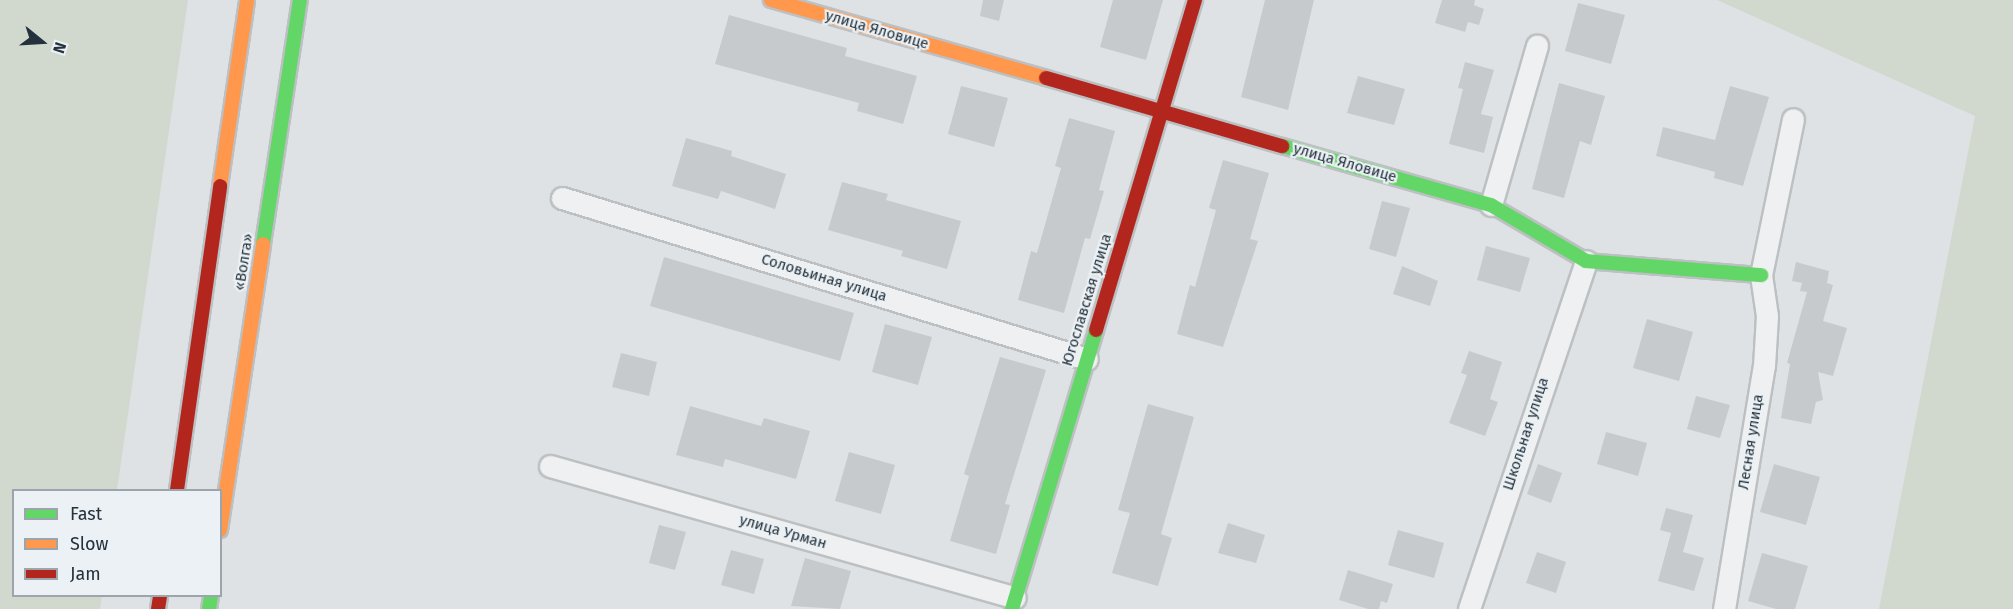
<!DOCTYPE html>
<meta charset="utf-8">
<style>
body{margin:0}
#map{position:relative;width:2013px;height:609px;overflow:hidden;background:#dfe2e4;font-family:"Fira Sans",sans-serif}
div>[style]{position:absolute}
.green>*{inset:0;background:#d1d9cf}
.building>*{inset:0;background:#c7cacc}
.roads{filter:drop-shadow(2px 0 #bdc0c2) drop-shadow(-2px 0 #bdc0c2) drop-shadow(0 2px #bdc0c2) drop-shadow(0 -2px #bdc0c2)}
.street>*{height:21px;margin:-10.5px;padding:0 10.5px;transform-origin:10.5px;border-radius:10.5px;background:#eef0f1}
.fast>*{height:14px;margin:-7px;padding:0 7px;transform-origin:7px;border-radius:7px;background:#63d668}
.slow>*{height:14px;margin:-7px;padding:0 7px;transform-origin:7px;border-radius:7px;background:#ff974d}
.jam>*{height:14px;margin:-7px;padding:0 7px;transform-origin:7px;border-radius:7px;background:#b3261e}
span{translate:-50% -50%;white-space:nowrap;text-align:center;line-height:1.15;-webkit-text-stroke:4.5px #ebf1f4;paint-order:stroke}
.street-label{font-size:15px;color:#25323d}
.legend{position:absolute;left:12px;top:489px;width:210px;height:108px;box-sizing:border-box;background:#ebf1f4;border:2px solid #9ca5ab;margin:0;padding:8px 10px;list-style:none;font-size:18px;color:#25323d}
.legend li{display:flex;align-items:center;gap:12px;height:30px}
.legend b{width:30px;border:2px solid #9ca5ab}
.north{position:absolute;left:12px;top:12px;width:60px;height:60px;-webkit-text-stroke:4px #ebf1f4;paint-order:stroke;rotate:108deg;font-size:16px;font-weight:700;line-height:24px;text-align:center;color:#25323d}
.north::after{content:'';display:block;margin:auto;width:21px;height:27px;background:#25323d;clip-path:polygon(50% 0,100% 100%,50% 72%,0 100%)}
</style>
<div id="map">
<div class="green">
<i style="clip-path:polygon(0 0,188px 0,117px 490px,14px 490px,14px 596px,102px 596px,100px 609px,0 609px)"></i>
<i style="clip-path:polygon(1717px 0,2013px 0,2013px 609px,1879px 609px,1975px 116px)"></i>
</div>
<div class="building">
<i style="clip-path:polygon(983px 0,1004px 0,999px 21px,980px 16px)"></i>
<i style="clip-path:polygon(1113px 0,1163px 0,1146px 60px,1100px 47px)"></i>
<i style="clip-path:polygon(1265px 0,1314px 0,1288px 110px,1241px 97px)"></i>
<i style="clip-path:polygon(1442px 0,1475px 0,1474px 5px,1484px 9px,1479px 25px,1468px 22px,1465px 32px,1435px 23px)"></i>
<i style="clip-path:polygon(1578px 3px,1625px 15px,1611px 64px,1565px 51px)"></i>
<i style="clip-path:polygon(729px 15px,847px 48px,845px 56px,917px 76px,903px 124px,857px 111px,859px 103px,715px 64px)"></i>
<i style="clip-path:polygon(1465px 62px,1494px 70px,1481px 114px,1493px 117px,1484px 153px,1449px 144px,1463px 89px,1458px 88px)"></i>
<i style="clip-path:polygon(1358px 76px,1405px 89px,1394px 125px,1347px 113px)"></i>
<i style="clip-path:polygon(1559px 83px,1605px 96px,1591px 145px,1580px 141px,1564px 198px,1532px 189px)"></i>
<i style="clip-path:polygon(961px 86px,1008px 98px,994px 147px,948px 134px)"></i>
<i style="clip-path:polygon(1730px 86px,1769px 97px,1743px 186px,1714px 178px,1715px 172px,1656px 156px,1663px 127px,1715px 140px)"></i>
<i style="clip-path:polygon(1069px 118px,1115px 131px,1099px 190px,1104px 191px,1090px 239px,1085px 238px,1064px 313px,1018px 300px,1031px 251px,1037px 253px,1061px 168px,1055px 166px)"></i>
<i style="clip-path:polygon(686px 138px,732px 151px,731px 156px,786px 174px,775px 209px,721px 191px,718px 199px,672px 186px)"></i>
<i style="clip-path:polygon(1223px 160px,1269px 173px,1250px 239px,1258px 241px,1223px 347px,1177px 334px,1190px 285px,1195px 287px,1216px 210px,1209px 208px)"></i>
<i style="clip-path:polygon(842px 182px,888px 194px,886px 200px,961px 221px,947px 269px,901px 256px,903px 251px,828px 230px)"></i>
<i style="clip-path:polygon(1382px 201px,1410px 208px,1396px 257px,1369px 249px)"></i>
<i style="clip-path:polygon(1486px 246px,1530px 258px,1520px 292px,1477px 280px)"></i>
<i style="clip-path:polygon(664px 257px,854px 313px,840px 361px,650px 306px)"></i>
<i style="clip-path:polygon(1796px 262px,1829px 271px,1827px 283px,1833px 285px,1823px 321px,1847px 328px,1833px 376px,1818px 372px,1823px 400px,1816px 402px,1811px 424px,1781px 418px,1790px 364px,1787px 363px,1807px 292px,1800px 291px,1802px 283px,1792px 281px)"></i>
<i style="clip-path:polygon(1402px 266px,1438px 281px,1430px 306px,1393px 294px)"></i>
<i style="clip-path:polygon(1647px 319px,1693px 332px,1679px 381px,1633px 368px)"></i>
<i style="clip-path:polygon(885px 324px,932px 337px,918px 385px,872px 372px)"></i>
<i style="clip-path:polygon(1469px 351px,1502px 362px,1490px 399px,1498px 402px,1485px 436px,1449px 423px,1467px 375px,1461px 373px)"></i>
<i style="clip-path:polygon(621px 353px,657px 362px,649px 396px,612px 387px)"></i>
<i style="clip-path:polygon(1000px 357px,1046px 370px,1005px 504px,1010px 505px,996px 554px,950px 541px,969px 476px,964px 474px)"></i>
<i style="clip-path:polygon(1696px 396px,1730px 405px,1720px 438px,1687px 429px)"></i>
<i style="clip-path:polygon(1148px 404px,1194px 417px,1161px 534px,1172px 538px,1158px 586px,1112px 573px,1130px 513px,1118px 510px)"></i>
<i style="clip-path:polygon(690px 406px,761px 426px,764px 418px,810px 431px,796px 479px,725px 459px,723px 467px,676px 455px)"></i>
<i style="clip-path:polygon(1606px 432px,1647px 443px,1638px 476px,1597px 464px)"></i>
<i style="clip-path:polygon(849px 452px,895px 465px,881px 514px,835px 501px)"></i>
<i style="clip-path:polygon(1538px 464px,1562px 473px,1551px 503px,1527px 494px)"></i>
<i style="clip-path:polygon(1774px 464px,1820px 477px,1806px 525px,1760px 512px)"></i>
<i style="clip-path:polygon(1666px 508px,1693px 515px,1683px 552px,1704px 558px,1694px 591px,1658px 581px,1671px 533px,1660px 530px)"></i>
<i style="clip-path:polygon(1228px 523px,1265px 535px,1256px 563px,1218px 553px)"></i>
<i style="clip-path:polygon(659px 525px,686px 532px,675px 570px,649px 563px)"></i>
<i style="clip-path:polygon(1398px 530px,1444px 543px,1434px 578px,1388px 565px)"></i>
<i style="clip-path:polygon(731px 550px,764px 559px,754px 594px,721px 585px)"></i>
<i style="clip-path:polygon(1537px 552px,1566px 562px,1556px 593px,1526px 583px)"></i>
<i style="clip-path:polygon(1762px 553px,1808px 566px,1795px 609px,1776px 609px,1748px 601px)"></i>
<i style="clip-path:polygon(805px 558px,851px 571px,840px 609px,791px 606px)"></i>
<i style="clip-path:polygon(1348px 570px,1393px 584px,1387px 603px,1381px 601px,1379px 609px,1368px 609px,1339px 600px)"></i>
</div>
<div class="roads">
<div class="street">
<i style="left:562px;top:198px;width:549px;rotate:17.05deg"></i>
<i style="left:1491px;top:205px;width:166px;rotate:-73.9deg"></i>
<i style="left:550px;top:466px;width:483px;rotate:15.8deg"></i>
<i style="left:1469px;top:609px;width:367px;rotate:-71.4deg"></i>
<i style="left:1724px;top:609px;width:246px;rotate:-80.7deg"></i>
<i style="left:1764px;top:366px;width:50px;rotate:-86.6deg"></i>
<i style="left:1767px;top:316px;width:41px;rotate:-98.3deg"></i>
<i style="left:1761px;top:275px;width:159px;rotate:-78.4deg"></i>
</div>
<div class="fast">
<i style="left:1282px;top:146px;width:217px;rotate:15.8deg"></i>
<i style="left:1491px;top:205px;width:110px;rotate:30.5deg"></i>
<i style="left:1586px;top:261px;width:176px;rotate:4.6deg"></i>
<i style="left:263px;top:244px;width:247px;rotate:-81.4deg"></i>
<i style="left:209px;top:609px;width:13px;rotate:-81deg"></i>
<i style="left:1012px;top:609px;width:291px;rotate:-73.2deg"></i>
</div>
<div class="slow">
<i style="left:771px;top:0;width:286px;rotate:15.8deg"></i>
<i style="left:220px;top:186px;width:188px;rotate:-81.7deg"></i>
<i style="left:220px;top:530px;width:289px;rotate:-81.4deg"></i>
</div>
<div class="jam">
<i style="left:1046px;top:78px;width:246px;rotate:16.1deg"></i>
<i style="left:1096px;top:330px;width:345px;rotate:-73.3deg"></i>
<i style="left:177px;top:490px;width:307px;rotate:-81.9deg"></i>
<i style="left:158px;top:609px;width:13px;rotate:-81deg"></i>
</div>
</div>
<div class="street-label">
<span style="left:877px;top:30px;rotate:16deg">улица Яловице</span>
<span style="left:1345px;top:163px;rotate:16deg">улица Яловице</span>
<span style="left:244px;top:262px;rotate:-81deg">«Волга»</span>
<span style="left:824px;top:278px;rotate:17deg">Соловьиная улица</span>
<span style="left:1087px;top:300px;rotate:-73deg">Югославская улица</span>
<span style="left:1526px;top:434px;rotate:-72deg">Школьная улица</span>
<span style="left:1751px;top:442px;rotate:-81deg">Лесная улица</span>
<span style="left:783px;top:532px;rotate:16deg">улица Урман</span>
</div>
<ul class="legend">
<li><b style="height:8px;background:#63d668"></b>Fast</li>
<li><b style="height:8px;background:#ff974d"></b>Slow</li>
<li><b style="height:8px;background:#b3261e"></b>Jam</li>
</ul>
<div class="north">N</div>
</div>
